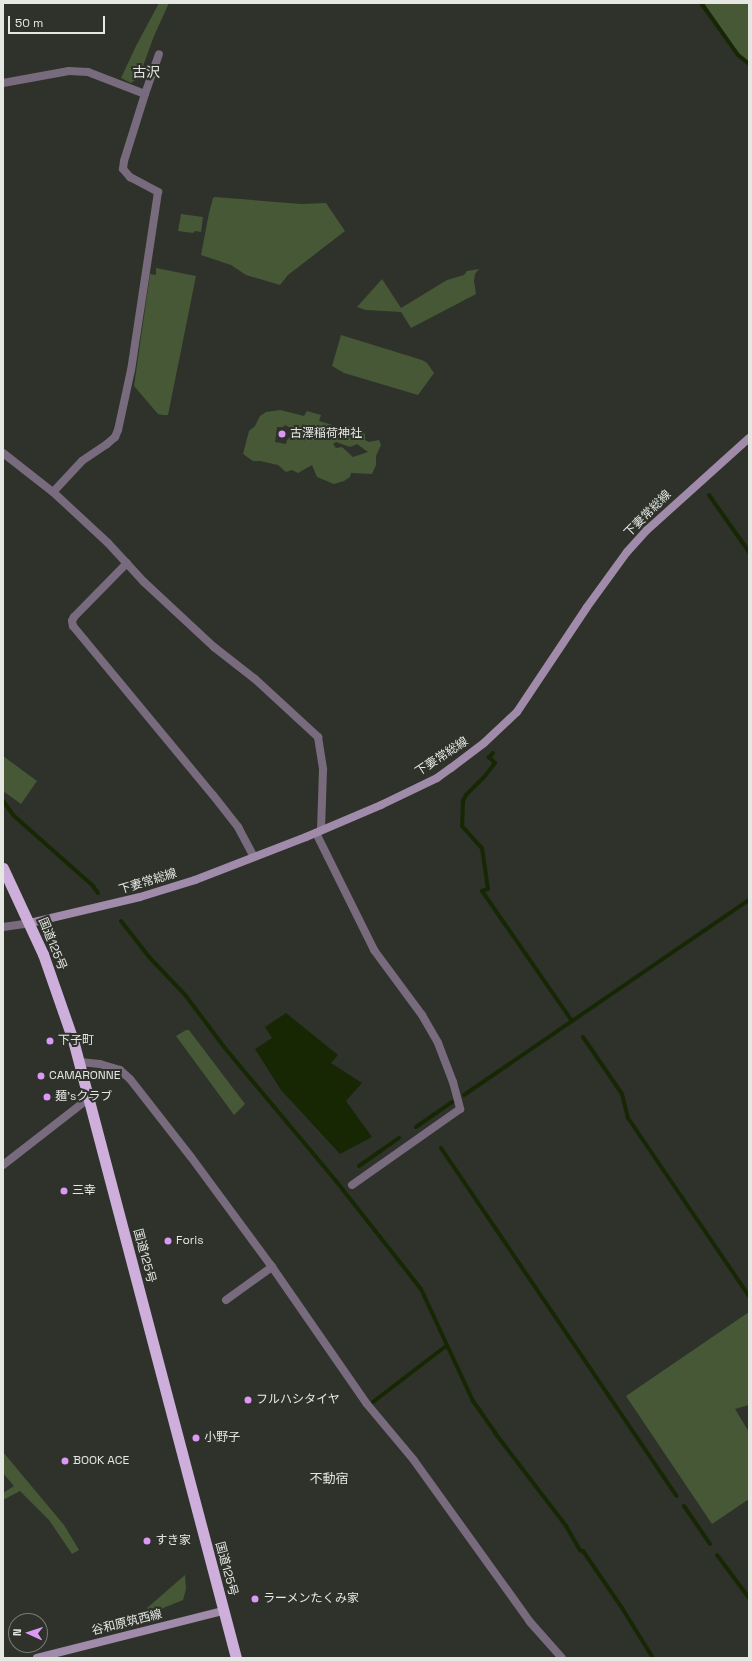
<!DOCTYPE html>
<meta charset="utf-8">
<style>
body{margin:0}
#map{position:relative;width:752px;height:1661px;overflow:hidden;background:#2e322b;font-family:"Space Grotesk","Noto Sans JP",sans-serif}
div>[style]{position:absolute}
.green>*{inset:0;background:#465836}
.water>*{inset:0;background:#172704}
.stream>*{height:4px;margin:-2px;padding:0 2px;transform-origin:2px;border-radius:2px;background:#172704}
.minor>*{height:8px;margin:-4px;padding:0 4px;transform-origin:4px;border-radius:4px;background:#786b7e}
.secondary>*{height:8px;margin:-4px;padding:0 4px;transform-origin:4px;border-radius:4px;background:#a18baa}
.trunk>*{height:11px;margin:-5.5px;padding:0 5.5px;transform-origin:5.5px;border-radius:5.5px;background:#ceaedb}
.dots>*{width:11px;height:11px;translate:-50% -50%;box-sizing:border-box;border:2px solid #2e322b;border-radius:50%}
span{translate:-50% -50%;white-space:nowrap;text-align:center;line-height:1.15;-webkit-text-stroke:4px #2e322b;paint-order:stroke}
.poi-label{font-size:12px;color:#e5e7e3}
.left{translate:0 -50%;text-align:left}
.street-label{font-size:12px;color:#e5e7e3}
.neighbourhood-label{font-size:13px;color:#e5e7e3}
.quarter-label{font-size:14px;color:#e5e7e3}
.frame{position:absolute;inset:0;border:4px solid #e5e7e3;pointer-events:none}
.north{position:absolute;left:8px;top:1613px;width:40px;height:40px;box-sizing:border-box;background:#2e322b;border:1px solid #777a75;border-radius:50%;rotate:273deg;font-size:11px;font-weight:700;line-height:16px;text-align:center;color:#e5e7e3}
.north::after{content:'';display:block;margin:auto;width:14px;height:18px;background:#db99f5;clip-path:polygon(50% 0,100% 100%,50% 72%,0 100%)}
.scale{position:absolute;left:8px;top:16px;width:97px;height:18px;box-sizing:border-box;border:2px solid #e5e7e3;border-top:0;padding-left:5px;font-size:12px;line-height:14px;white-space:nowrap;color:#e5e7e3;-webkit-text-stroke:3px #2e322b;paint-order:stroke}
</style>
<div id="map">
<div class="green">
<i style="clip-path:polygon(159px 3px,169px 3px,154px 36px,139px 77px,131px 83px,121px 78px,136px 46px)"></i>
<i style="clip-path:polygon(704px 3px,749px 3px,749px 61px,740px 55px)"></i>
<i style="clip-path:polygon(215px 197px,301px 204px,326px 203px,345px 231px,288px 275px,280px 285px,246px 275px,231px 265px,201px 255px,209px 213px,213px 198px)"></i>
<i style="clip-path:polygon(181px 214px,203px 217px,201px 232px,195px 231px,193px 233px,178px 231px)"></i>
<i style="clip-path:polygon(156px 268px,196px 276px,168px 415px,163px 415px,158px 414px,134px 386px,150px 274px,156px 275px)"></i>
<i style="clip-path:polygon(479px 269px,475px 274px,474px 281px,476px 294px,411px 328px,401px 312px,366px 310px,357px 307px,382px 279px,401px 308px,447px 280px,464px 275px,467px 271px)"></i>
<i style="clip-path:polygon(341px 335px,422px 360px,427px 363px,434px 373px,418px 395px,344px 373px,332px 366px)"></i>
<i style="clip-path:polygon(evenodd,280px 410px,304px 416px,307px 411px,321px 415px,319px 421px,346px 429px,348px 426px,358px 429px,365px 434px,365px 440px,369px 442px,379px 440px,381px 445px,376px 456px,376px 465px,372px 474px,351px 473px,350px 477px,344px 481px,334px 484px,317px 477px,312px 465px,298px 473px,292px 470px,286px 472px,278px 465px,260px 461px,253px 461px,243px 454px,249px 431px,255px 426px,260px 416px,266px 412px,280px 410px,285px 425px,292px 429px,294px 433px,287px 440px,286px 444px,275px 442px,277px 427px,283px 427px,285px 425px,280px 410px,336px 442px,350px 447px,357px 444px,368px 452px,353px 457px,342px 447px,336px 448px,333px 444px,336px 442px)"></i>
<i style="clip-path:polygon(3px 756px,37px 781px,21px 804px,3px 791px)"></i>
<i style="clip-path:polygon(186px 1030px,189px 1030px,245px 1104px,234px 1115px,176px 1036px)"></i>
<i style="clip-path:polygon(749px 1312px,749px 1405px,735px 1409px,749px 1432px,749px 1499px,712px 1524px,626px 1396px)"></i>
<i style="clip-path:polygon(3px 1452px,64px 1525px,79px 1550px,72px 1554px,49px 1520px,20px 1491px,3px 1500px,3px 1493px,14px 1486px,3px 1473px)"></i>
<i style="clip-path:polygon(185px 1575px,186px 1589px,183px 1600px,151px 1613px,147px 1608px)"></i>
</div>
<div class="water">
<i style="clip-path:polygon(286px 1013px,338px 1055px,331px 1063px,362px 1083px,346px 1101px,372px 1137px,340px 1154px,281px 1090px,255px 1049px,272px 1038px,265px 1027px)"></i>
</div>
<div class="stream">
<i style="left:701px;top:3px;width:64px;rotate:54.6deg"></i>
<i style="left:738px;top:55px;width:14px;rotate:39deg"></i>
<i style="left:709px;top:495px;width:70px;rotate:54.9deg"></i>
<i style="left:493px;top:753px;width:6px;rotate:135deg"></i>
<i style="left:489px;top:757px;width:8px;rotate:45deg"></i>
<i style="left:495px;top:763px;width:16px;rotate:128deg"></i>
<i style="left:485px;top:776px;width:27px;rotate:135deg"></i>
<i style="left:466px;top:795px;width:7px;rotate:117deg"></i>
<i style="left:463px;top:801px;width:25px;rotate:92deg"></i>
<i style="left:462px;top:826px;width:30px;rotate:48deg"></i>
<i style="left:482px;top:848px;width:41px;rotate:81.7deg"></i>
<i style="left:488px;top:889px;width:6px;rotate:162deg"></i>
<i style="left:482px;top:891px;width:158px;rotate:55.3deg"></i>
<i style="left:3px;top:801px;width:17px;rotate:54deg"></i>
<i style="left:13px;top:815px;width:106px;rotate:41.5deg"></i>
<i style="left:92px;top:885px;width:10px;rotate:53deg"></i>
<i style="left:121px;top:921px;width:47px;rotate:51.9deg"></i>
<i style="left:150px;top:958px;width:52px;rotate:46.5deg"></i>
<i style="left:186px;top:996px;width:64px;rotate:53.3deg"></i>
<i style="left:224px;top:1047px;width:175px;rotate:50.1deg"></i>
<i style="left:336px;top:1181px;width:137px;rotate:51.8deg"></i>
<i style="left:421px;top:1289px;width:123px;rotate:65.1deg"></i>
<i style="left:473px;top:1401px;width:39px;rotate:55deg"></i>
<i style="left:495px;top:1433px;width:117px;rotate:52.6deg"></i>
<i style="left:566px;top:1526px;width:28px;rotate:60deg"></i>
<i style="left:580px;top:1550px;width:3px;rotate:18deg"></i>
<i style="left:583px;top:1551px;width:69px;rotate:55.6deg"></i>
<i style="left:622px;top:1608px;width:59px;rotate:58.2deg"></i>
<i style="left:583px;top:1037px;width:69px;rotate:55.6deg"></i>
<i style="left:622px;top:1094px;width:25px;rotate:76deg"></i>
<i style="left:628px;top:1118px;width:215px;rotate:55.8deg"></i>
<i style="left:464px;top:1095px;width:345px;rotate:-34.4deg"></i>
<i style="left:416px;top:1127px;width:44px;rotate:-34.8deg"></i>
<i style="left:441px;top:1148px;width:420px;rotate:55.9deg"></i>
<i style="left:359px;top:1166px;width:49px;rotate:-35deg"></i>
<i style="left:373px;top:1402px;width:92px;rotate:-37.5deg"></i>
<i style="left:684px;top:1506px;width:46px;rotate:55.6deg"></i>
<i style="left:717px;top:1555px;width:54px;rotate:53.3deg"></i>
</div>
<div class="minor">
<i style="left:3px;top:83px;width:67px;rotate:-10.3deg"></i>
<i style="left:69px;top:71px;width:19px;rotate:3deg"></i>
<i style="left:88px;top:72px;width:61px;rotate:21.1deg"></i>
<i style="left:145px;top:94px;width:70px;rotate:107.4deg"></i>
<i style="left:124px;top:161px;width:8px;rotate:97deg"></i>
<i style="left:123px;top:169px;width:11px;rotate:49deg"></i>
<i style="left:130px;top:177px;width:32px;rotate:28deg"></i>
<i style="left:158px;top:192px;width:180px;rotate:98.6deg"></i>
<i style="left:131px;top:370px;width:61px;rotate:102.2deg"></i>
<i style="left:118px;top:430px;width:8px;rotate:113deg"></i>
<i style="left:115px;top:437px;width:11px;rotate:139deg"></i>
<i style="left:107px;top:444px;width:30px;rotate:146deg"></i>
<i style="left:82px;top:461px;width:42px;rotate:133.1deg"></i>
<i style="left:145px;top:94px;width:42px;rotate:-70.7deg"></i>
<i style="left:3px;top:453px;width:63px;rotate:38deg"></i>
<i style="left:53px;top:492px;width:75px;rotate:42.8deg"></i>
<i style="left:108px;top:543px;width:53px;rotate:47.3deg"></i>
<i style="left:144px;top:582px;width:96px;rotate:42.9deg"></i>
<i style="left:214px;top:647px;width:52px;rotate:38deg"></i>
<i style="left:255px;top:679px;width:86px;rotate:42.6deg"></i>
<i style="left:318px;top:737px;width:33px;rotate:81deg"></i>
<i style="left:323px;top:770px;width:60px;rotate:91.9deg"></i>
<i style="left:127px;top:563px;width:76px;rotate:134.5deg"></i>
<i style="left:74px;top:617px;width:4px;rotate:117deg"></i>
<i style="left:72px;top:621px;width:5px;rotate:79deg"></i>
<i style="left:73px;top:626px;width:219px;rotate:50.4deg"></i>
<i style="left:213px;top:795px;width:41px;rotate:52deg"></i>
<i style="left:238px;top:827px;width:34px;rotate:62deg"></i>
<i style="left:316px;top:833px;width:131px;rotate:63.6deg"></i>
<i style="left:374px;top:950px;width:81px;rotate:53.6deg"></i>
<i style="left:422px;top:1015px;width:32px;rotate:60deg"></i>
<i style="left:438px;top:1043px;width:42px;rotate:69deg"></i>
<i style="left:453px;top:1082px;width:28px;rotate:75deg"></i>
<i style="left:460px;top:1109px;width:132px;rotate:144.9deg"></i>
<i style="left:3px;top:927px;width:27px;rotate:-8deg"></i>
<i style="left:80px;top:1062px;width:20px;rotate:6deg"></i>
<i style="left:100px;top:1064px;width:21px;rotate:17deg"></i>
<i style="left:120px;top:1070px;width:13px;rotate:42deg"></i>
<i style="left:130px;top:1079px;width:99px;rotate:52deg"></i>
<i style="left:191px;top:1157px;width:133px;rotate:53.6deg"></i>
<i style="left:270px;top:1264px;width:170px;rotate:55.3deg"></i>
<i style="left:367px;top:1404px;width:72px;rotate:50.1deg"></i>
<i style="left:413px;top:1459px;width:201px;rotate:54.3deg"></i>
<i style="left:530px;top:1622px;width:48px;rotate:48.4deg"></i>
<i style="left:3px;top:1165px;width:109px;rotate:-37.9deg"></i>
<i style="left:226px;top:1300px;width:57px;rotate:-35.7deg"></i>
</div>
<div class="secondary">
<i style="left:30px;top:923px;width:113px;rotate:-13.3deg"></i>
<i style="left:140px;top:897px;width:58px;rotate:-17.2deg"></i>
<i style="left:195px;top:880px;width:119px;rotate:-21.2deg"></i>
<i style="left:306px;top:837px;width:82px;rotate:-23.1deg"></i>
<i style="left:381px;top:805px;width:62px;rotate:-25.7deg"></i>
<i style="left:437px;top:778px;width:17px;rotate:-36deg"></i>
<i style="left:451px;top:768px;width:41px;rotate:-37.1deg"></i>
<i style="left:484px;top:743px;width:45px;rotate:-43.2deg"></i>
<i style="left:517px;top:712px;width:126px;rotate:-56.3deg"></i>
<i style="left:587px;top:607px;width:68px;rotate:-54deg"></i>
<i style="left:627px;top:552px;width:30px;rotate:-48deg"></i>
<i style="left:647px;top:530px;width:137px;rotate:-42deg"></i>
<i style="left:37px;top:1658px;width:192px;rotate:-14.2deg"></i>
</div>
<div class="trunk">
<i style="left:3px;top:868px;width:95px;rotate:65.1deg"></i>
<i style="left:43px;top:954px;width:91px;rotate:70.8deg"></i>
<i style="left:73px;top:1040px;width:639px;rotate:75.22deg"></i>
</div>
<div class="dots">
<i style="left:282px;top:434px;background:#db99f5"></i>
<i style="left:50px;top:1041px;background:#db99f5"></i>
<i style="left:41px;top:1076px;background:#db99f5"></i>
<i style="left:47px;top:1097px;background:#db99f5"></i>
<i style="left:64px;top:1191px;background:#db99f5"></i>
<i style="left:168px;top:1241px;background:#db99f5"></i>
<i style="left:248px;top:1400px;background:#db99f5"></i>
<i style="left:196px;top:1438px;background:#db99f5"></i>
<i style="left:65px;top:1461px;background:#db99f5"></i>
<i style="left:147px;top:1541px;background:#db99f5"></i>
<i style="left:255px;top:1599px;background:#db99f5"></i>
</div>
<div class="poi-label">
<span class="left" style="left:290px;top:434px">古澤稲荷神社</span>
<span class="left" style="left:58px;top:1041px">下子町</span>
<span class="left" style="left:49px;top:1076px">CAMARONNE</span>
<span class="left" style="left:55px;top:1097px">麺'sクラブ</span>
<span class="left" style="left:72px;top:1191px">三幸</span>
<span class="left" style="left:176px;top:1241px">Foris</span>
<span class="left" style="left:256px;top:1400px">フルハシタイヤ</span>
<span class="left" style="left:204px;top:1438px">小野子</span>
<span class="left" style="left:73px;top:1461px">BOOK ACE</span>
<span class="left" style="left:155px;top:1541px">すき家</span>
<span class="left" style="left:263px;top:1599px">ラーメンたくみ家</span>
</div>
<div class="street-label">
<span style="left:648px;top:514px;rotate:-45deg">下妻常総線</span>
<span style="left:442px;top:757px;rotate:-33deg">下妻常総線</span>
<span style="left:148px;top:882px;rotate:-17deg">下妻常総線</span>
<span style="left:52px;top:944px;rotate:68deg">国道125号</span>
<span style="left:144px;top:1256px;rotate:75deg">国道125号</span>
<span style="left:226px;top:1569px;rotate:75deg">国道125号</span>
<span style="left:127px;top:1623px;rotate:-14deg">谷和原筑西線</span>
</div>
<div class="neighbourhood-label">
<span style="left:329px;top:1479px">不動宿</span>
</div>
<div class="quarter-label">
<span style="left:146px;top:72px">古沢</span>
</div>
<div class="frame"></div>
<div class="north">N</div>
<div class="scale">50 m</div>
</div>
